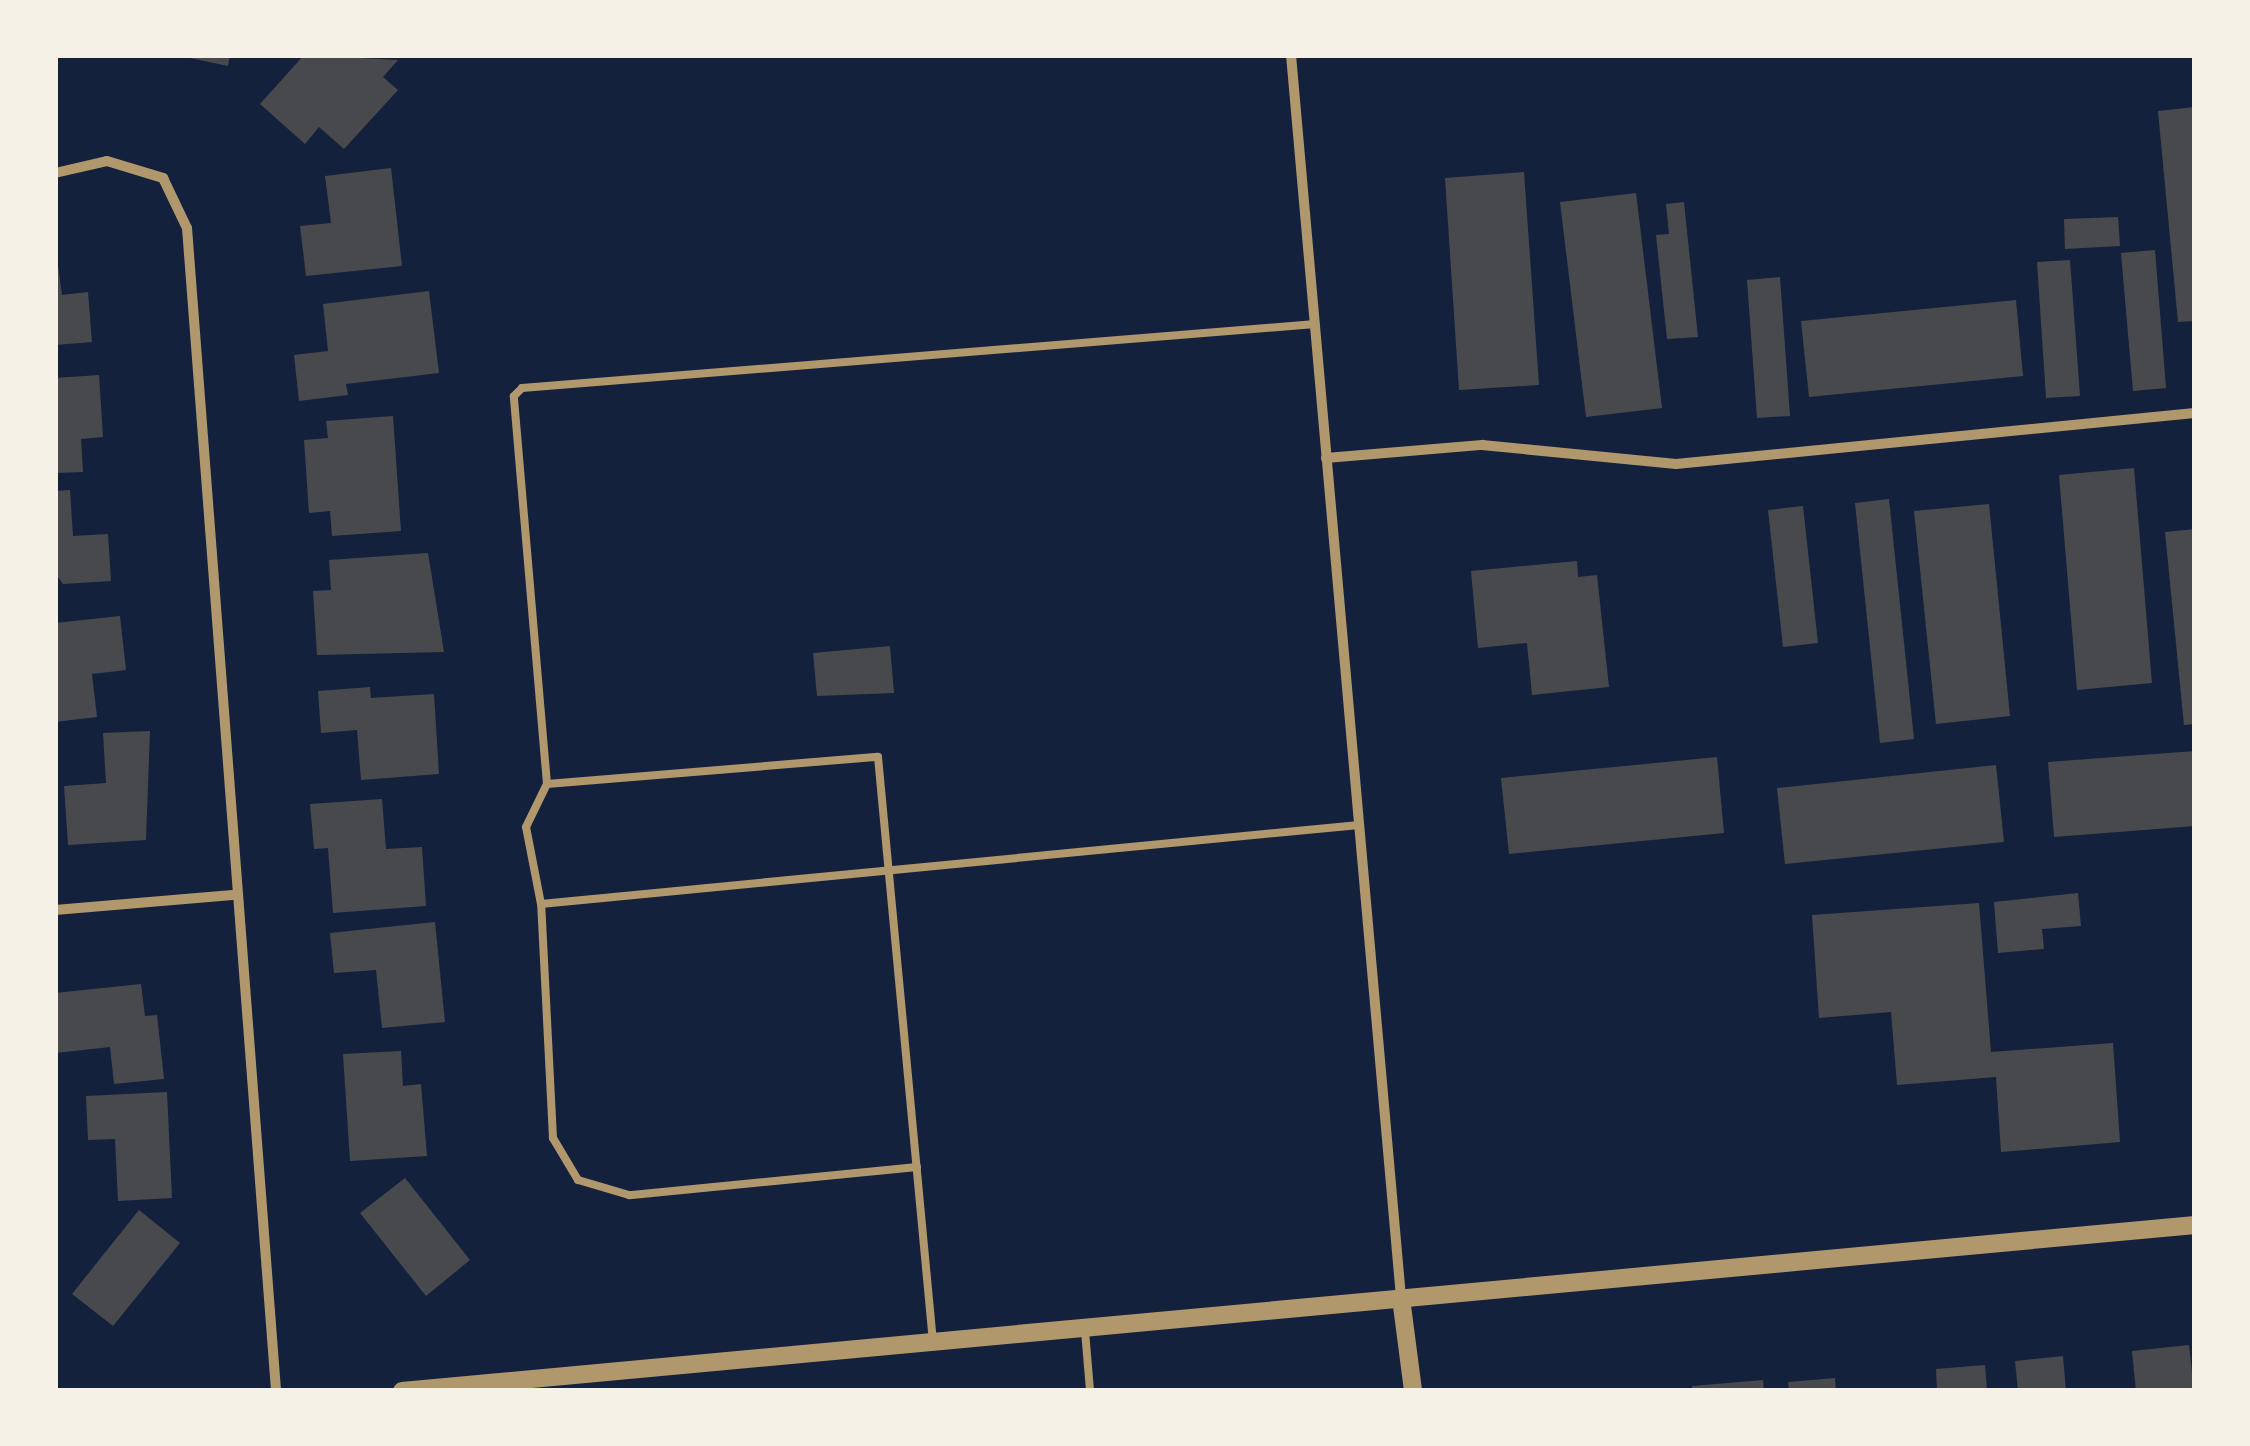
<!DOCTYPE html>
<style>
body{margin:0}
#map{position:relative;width:2250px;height:1446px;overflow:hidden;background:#14213d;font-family:"Sofia Sans Condensed",sans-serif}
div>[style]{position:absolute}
.building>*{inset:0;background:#48494c}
.service>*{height:8px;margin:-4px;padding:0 4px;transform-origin:4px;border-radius:4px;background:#b1986c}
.minor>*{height:10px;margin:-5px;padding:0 5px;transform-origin:5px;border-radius:5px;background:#b1986c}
.tertiary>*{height:18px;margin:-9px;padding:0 9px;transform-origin:9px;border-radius:9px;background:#b1986c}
span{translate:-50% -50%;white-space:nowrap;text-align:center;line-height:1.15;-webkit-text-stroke:8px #f6f1e7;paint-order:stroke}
.frame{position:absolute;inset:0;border:58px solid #f6f1e7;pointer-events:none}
</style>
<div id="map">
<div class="building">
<i style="clip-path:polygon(176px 55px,230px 55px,228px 66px)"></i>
<i style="clip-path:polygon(304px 55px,398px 60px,383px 77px,398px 90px,344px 149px,319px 127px,305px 144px,260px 104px)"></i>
<i style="clip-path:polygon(2195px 107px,2195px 321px,2178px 322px,2158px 111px)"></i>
<i style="clip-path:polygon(391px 168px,402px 266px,306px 276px,300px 226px,331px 223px,325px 176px)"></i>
<i style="clip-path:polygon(1524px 172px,1539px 385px,1459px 390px,1445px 178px)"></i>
<i style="clip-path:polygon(1636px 193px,1662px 408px,1586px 417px,1560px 202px)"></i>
<i style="clip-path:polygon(1684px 202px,1698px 337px,1667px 339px,1656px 235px,1669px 234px,1666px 204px)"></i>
<i style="clip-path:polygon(2118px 217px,2120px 246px,2065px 249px,2064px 219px)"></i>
<i style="clip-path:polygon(55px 243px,62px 295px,88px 292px,92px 342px,55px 345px)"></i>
<i style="clip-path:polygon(2155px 250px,2166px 388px,2133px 391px,2121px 253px)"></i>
<i style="clip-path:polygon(2070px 260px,2080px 396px,2046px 398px,2037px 262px)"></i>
<i style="clip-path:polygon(1780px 277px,1790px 416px,1757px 418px,1747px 280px)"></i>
<i style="clip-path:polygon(429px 291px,439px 373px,346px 384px,348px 395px,299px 401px,294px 355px,328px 351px,323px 304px)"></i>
<i style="clip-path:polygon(2016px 300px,2023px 376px,1809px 397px,1801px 321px)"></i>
<i style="clip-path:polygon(99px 375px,103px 437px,81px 439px,83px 472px,55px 473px,55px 378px)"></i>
<i style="clip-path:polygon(393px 416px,401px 531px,332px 536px,330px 511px,309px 513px,304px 440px,328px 438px,326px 421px)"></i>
<i style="clip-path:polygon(2134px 468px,2152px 683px,2077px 690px,2059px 475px)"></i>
<i style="clip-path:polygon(70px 490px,73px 536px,108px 534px,111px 581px,63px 584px,55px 573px,55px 491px)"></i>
<i style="clip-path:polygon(1889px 499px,1914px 739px,1880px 743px,1855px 503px)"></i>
<i style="clip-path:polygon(1989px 504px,2010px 716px,1936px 724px,1914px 511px)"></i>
<i style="clip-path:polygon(1803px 506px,1818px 643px,1783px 647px,1768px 510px)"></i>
<i style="clip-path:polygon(2195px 529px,2195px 724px,2184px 725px,2165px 532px)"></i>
<i style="clip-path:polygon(428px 553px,444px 652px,317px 655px,313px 591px,331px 590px,329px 560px)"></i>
<i style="clip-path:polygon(1577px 561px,1578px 577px,1597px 575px,1609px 687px,1532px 695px,1527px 643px,1478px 648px,1471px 571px)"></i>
<i style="clip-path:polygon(120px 616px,126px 670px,92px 674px,97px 717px,55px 722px,55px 623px)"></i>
<i style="clip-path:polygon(890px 646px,894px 693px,817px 696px,813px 653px)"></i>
<i style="clip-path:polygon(370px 687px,371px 698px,434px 694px,439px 774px,361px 780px,357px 730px,321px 733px,318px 691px)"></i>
<i style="clip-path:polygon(150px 731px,146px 840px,68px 845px,64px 786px,106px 783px,103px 733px)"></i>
<i style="clip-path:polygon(2195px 751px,2195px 826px,2054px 837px,2048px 762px)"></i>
<i style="clip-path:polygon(1717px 757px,1724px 833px,1509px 854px,1501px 778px)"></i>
<i style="clip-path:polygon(1996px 765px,2004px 842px,1785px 864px,1777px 788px)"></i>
<i style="clip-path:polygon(382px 799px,386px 849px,422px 847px,426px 906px,333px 913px,328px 848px,314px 849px,310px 804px)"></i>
<i style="clip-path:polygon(2078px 893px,2081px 926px,2042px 929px,2044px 949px,1998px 953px,1994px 902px)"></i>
<i style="clip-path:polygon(1979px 903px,1991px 1052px,2113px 1043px,2120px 1142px,2001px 1152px,1996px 1077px,1897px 1085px,1891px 1012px,1819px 1018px,1812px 915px)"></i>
<i style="clip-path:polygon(435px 922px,445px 1022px,382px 1028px,376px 970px,334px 973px,330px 933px)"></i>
<i style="clip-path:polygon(141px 984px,145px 1016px,157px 1015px,164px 1079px,114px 1084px,110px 1047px,56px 1053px,55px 993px)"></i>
<i style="clip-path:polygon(401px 1051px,403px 1086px,421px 1084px,427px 1156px,350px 1161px,343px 1054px)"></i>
<i style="clip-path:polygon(167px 1092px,172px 1198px,118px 1201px,115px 1139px,88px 1140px,86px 1096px)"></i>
<i style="clip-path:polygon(405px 1178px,470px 1260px,426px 1296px,360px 1213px)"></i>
<i style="clip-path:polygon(139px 1210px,180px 1243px,113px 1326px,72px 1294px)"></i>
<i style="clip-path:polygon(2189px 1345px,2194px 1391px,2136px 1391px,2132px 1351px)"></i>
<i style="clip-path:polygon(2063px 1356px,2066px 1391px,2018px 1391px,2015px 1361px)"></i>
<i style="clip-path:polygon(1985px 1365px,1987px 1391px,1937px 1391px,1936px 1369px)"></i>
<i style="clip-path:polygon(1835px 1378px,1836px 1391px,1789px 1391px,1788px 1382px)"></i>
<i style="clip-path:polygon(1763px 1380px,1764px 1391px,1692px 1391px,1692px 1386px)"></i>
</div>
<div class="service">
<i style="left:547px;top:784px;width:332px;rotate:-4.7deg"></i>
<i style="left:878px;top:757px;width:588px;rotate:84.63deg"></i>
<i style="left:541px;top:904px;width:822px;rotate:-5.52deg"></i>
<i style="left:917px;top:1167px;width:289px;rotate:174.4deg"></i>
<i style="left:629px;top:1195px;width:53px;rotate:-163.6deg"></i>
<i style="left:578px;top:1180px;width:49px;rotate:-120.8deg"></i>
<i style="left:553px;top:1138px;width:234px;rotate:-92.9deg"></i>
<i style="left:541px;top:904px;width:78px;rotate:-101deg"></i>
<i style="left:526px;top:827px;width:48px;rotate:-64deg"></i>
<i style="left:547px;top:784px;width:389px;rotate:-94.9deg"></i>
<i style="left:514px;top:396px;width:11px;rotate:-45deg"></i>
<i style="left:522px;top:388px;width:796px;rotate:-4.61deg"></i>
<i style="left:1085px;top:1331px;width:60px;rotate:85.2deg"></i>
</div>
<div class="minor">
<i style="left:1291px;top:55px;width:1248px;rotate:84.94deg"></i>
<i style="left:55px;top:173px;width:53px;rotate:-13deg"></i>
<i style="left:107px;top:161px;width:59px;rotate:16.9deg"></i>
<i style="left:163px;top:178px;width:55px;rotate:64.4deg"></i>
<i style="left:187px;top:228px;width:1166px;rotate:85.62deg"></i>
<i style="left:1326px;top:458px;width:157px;rotate:-4.8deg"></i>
<i style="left:1482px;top:445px;width:195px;rotate:5.6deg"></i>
<i style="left:1676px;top:464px;width:521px;rotate:-5.61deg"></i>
<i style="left:55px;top:910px;width:181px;rotate:-4.8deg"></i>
</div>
<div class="tertiary">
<i style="left:1401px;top:1298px;width:94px;rotate:82.6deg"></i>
<i style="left:402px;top:1391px;width:1801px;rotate:-5.29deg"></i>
</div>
<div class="frame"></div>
</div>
